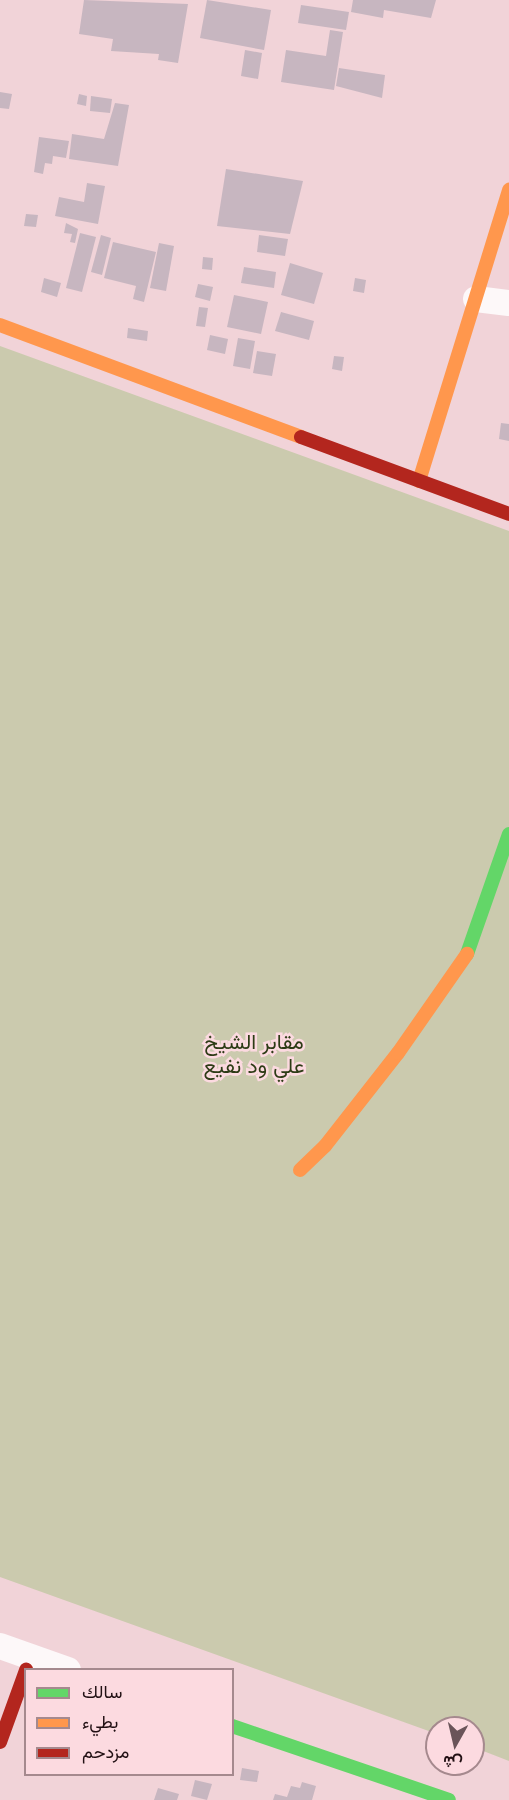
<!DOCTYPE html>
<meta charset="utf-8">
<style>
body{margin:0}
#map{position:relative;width:509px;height:1800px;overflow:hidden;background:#f1d3d8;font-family:Jost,Vazirmatn,sans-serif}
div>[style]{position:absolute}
.green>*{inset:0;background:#cbcaae}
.building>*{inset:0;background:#c7b6c0}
.street>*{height:26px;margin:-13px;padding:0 13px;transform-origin:13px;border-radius:13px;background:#fdf8f9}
.fast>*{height:14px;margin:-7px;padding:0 7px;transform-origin:7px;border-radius:7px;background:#63d668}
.slow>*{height:14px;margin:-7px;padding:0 7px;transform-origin:7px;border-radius:7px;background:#ff974d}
.jam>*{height:14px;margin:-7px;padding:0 7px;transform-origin:7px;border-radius:7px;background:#b3261e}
span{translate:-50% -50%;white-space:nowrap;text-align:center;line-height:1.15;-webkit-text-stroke:5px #fcdae0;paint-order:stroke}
.park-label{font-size:21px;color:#2d3b15}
.legend{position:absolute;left:24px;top:1668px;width:210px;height:108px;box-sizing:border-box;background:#fcdae0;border:2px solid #a5898e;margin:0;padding:8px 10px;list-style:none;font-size:18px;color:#221014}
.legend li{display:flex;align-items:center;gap:12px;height:30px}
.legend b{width:30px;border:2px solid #a5898e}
.north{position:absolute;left:425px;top:1716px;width:60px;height:60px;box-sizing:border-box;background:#fcdae0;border:2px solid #a5898e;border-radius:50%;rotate:188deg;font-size:16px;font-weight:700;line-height:24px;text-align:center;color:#221014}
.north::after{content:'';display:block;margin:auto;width:21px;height:27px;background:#6a5459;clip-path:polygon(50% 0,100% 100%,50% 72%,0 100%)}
</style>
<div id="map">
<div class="green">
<i style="clip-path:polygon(0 346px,509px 531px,509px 1761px,473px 1747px,473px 1728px,437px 1728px,437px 1734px,0 1577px)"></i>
</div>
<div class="building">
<i style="clip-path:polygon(84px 0,188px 4px,178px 63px,158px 60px,159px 54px,111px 51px,113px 39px,79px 34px)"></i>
<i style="clip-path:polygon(207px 0,271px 10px,264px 50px,200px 38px)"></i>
<i style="clip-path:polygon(353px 0,436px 0,431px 18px,384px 10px,383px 18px,351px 12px)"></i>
<i style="clip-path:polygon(301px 5px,349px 12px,346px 30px,298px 23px)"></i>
<i style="clip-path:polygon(330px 30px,343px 32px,334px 90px,281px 82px,286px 50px,326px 56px)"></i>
<i style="clip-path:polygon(245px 50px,262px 53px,258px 79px,241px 76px)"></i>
<i style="clip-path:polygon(339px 68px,385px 75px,382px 98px,336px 86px)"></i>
<i style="clip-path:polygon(0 92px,12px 94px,9px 109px,0 108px)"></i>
<i style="clip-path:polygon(79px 94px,87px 96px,86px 106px,77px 104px)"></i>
<i style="clip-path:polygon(91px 96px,112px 99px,110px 113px,90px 111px)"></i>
<i style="clip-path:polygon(115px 103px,129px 105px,118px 166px,69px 159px,72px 134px,104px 139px)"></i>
<i style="clip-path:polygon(39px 137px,69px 141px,66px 158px,53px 156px,52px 164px,45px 163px,43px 174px,34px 172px)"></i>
<i style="clip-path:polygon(226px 169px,303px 181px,290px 234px,217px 226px)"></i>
<i style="clip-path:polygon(87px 183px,105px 186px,98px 224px,55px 216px,59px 197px,84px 202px)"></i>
<i style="clip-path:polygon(26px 214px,38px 215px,36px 227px,24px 226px)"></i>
<i style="clip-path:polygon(66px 223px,78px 229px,75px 243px,70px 242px,72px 234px,64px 233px)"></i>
<i style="clip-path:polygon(80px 233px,96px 237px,82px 292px,66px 288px)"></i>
<i style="clip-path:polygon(101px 235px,111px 238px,102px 275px,91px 272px)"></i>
<i style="clip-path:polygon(259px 235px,288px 239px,285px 256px,257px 252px)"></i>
<i style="clip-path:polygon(113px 242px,156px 252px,144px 302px,133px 299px,136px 286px,104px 278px)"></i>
<i style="clip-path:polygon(159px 243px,174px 246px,166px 291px,150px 288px)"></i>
<i style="clip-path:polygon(203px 257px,213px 258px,212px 270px,202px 269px)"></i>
<i style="clip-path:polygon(290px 263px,323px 273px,314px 304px,281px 295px)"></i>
<i style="clip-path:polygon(244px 267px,276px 272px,274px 288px,241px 283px)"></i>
<i style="clip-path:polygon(44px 278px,61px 283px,57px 297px,41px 292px)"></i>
<i style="clip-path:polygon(355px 278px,366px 280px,364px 293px,353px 291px)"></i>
<i style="clip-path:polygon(198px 284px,213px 287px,210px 301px,195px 297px)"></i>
<i style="clip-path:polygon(234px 295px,268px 302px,261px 334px,227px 327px)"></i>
<i style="clip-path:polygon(199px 307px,208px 308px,205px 327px,196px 326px)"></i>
<i style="clip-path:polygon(281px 312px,314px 321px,309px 340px,275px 331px)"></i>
<i style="clip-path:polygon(128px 328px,148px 331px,147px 341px,127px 338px)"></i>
<i style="clip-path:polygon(210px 335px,228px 339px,225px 354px,207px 350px)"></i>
<i style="clip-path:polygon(238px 338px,255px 341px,250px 369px,233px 366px)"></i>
<i style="clip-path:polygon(257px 351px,276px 354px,272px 376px,253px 373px)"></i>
<i style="clip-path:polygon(334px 356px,344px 357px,342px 371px,332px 369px)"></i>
<i style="clip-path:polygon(501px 423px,509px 424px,509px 441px,499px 439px)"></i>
<i style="clip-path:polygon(242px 1768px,259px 1771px,257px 1782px,240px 1780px)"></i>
<i style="clip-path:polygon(195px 1780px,212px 1784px,207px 1800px,191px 1796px)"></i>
<i style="clip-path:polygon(302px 1782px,316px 1786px,312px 1800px,273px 1800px,275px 1794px,287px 1797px,291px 1786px,300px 1788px)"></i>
<i style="clip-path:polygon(158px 1788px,179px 1794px,177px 1800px,154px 1800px)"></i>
</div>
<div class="street">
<i style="left:476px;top:299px;width:33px;rotate:7deg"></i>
<i style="left:0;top:1646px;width:72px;rotate:19.4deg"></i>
</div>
<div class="fast">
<i style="left:467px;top:954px;width:127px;rotate:-70.7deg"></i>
<i style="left:232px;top:1726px;width:229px;rotate:18.8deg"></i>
</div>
<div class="slow">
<i style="left:0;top:325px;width:321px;rotate:20.4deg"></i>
<i style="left:419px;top:481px;width:305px;rotate:-72.8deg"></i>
<i style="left:300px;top:1170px;width:35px;rotate:-44deg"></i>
<i style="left:325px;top:1146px;width:118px;rotate:-51.9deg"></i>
<i style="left:398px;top:1053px;width:121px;rotate:-55.1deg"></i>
</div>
<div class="jam">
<i style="left:301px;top:437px;width:222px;rotate:20.3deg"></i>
<i style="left:0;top:1742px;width:77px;rotate:-70.1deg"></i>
</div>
<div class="park-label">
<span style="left:254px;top:1054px">مقابر الشيخ<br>علي ود نفيع</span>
</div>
<ul class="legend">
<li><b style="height:8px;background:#63d668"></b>سالك</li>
<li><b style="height:8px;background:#ff974d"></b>بطيء</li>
<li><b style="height:8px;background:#b3261e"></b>مزدحم</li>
</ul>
<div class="north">ش</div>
</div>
